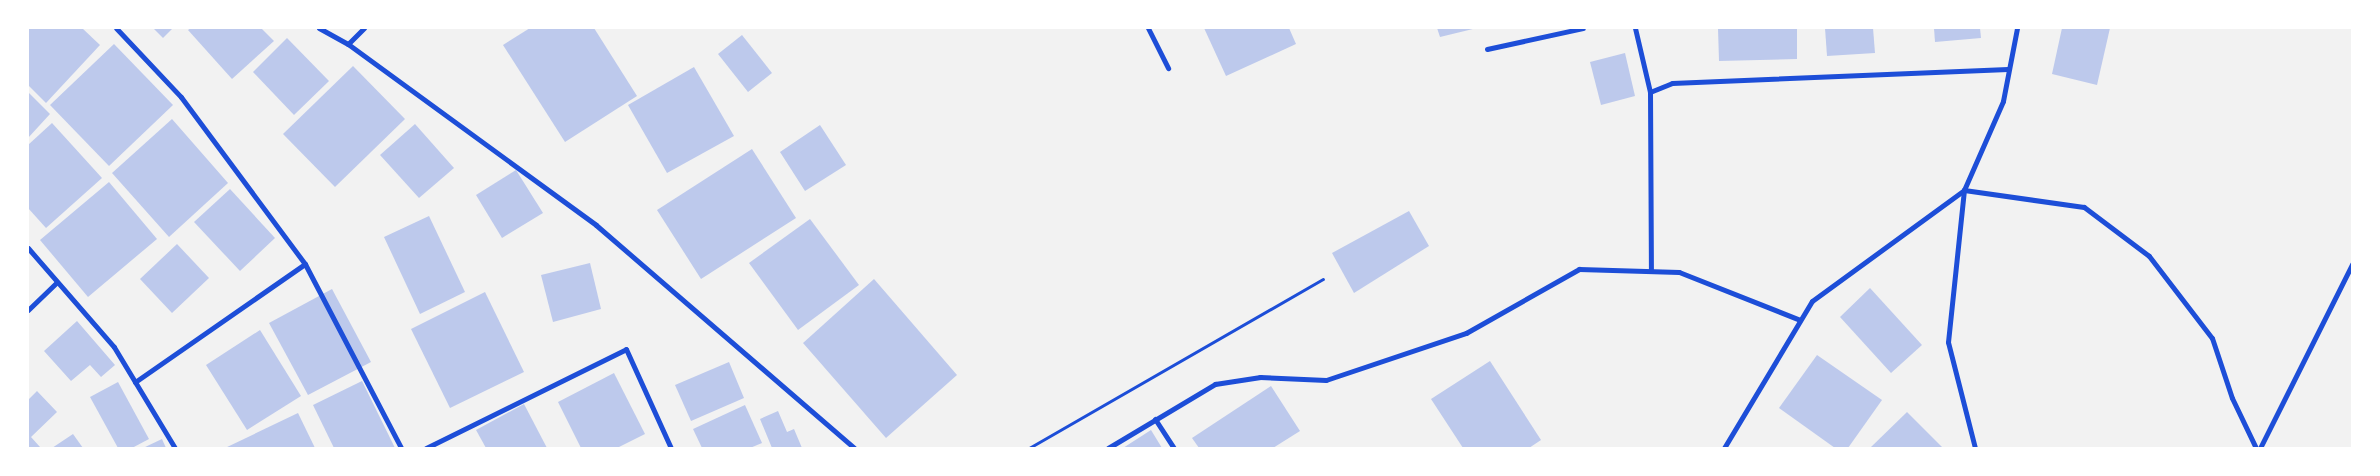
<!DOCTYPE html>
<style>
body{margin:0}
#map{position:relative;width:2380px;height:476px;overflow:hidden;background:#f2f2f2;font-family:"Varela Round",sans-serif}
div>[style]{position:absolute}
.building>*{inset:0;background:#bdc9ec}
.path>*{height:3px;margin:-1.5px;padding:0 1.5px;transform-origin:1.5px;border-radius:1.5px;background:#1d4ed8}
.minor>*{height:5px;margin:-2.5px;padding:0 2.5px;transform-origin:2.5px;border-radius:2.5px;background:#1d4ed8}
span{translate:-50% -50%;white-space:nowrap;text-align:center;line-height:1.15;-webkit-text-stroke:4.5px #fff;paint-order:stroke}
.frame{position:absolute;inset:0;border:29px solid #fff;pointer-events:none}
</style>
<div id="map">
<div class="building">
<i style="clip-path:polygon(28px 28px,82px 28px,100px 45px,46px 103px,28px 85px)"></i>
<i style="clip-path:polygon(153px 28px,173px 28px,163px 38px)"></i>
<i style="clip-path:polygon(191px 28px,261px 28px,274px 41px,232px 79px,188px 30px)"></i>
<i style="clip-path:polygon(530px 28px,594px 28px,637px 96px,565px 142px,503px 45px)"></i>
<i style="clip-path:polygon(1204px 28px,1289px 28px,1296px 44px,1226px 76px)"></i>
<i style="clip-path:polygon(1437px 28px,1477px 28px,1440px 37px)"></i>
<i style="clip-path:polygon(1718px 28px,1797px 28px,1797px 59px,1719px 61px)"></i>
<i style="clip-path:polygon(1825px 28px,1873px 28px,1875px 53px,1827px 56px)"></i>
<i style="clip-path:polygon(1934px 28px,1980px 28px,1981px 38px,1935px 42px)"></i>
<i style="clip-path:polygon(2062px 28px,2110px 28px,2097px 85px,2052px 74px)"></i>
<i style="clip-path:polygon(742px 35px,772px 73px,748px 92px,718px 54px)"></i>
<i style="clip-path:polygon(287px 38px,329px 81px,294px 115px,253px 72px)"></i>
<i style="clip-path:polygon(114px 44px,173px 105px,109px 166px,50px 105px)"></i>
<i style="clip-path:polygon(1625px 53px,1635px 96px,1601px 105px,1590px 62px)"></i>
<i style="clip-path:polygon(353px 66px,405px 119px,335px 187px,283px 134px)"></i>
<i style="clip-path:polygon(694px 67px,734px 136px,667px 173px,628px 105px)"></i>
<i style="clip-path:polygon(28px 92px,50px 114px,28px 138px)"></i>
<i style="clip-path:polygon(172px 119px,228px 183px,169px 237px,112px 173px)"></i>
<i style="clip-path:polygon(52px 123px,102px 178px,46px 228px,28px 208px,28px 145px)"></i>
<i style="clip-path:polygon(415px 124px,454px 168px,419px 198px,380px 155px)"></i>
<i style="clip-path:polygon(820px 125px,846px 165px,805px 191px,780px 152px)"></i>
<i style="clip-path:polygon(752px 149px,796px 218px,701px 279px,657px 210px)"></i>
<i style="clip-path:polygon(516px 170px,543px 213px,502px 238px,476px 195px)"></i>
<i style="clip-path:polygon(109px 182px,157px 239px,88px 297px,40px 240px)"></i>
<i style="clip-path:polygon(230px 189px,275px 238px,240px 271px,194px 222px)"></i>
<i style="clip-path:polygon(1409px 211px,1429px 246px,1354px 293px,1332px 253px)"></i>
<i style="clip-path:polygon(429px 216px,465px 292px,420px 314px,384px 237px)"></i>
<i style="clip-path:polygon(810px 219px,859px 285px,798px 330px,749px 263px)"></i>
<i style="clip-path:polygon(177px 244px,209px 278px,172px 313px,140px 279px)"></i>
<i style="clip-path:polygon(590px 263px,601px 309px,553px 322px,541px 275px)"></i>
<i style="clip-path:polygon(874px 279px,957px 375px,886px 438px,803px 343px)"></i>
<i style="clip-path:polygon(1870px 288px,1922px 345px,1891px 373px,1840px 317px)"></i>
<i style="clip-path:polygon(332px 289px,371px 362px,308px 395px,269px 323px)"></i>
<i style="clip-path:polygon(485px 292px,524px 372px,450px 408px,411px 329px)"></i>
<i style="clip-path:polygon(77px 321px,115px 365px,101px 377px,90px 365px,71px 381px,44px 351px)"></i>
<i style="clip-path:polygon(260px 330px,301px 396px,247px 430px,206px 365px)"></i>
<i style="clip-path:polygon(1817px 355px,1882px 400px,1848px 448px,1835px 448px,1779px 408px)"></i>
<i style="clip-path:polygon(1490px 361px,1541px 440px,1529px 448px,1463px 448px,1431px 399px)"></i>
<i style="clip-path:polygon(729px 362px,744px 398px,691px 421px,675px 385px)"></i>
<i style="clip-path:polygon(614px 373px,645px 434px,617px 448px,581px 448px,558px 402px)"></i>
<i style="clip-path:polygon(362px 381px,395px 448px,334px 448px,313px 405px)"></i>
<i style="clip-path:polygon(118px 382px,149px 439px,132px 448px,118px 448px,90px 397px)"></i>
<i style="clip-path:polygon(1271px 386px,1300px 431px,1273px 448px,1199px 448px,1192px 438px)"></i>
<i style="clip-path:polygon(37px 391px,57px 412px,31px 437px,40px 447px,28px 448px,28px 400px)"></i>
<i style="clip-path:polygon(524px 404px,547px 448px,486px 448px,476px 430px)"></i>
<i style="clip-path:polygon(745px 405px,762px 443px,750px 448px,702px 448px,693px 429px)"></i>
<i style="clip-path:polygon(778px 411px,787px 432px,794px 429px,802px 448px,772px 448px,760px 419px)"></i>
<i style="clip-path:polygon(1907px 412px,1943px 448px,1870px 448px)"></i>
<i style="clip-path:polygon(298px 413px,315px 448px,225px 448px)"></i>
<i style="clip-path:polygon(1151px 430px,1162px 448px,1123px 448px)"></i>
<i style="clip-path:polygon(73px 434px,83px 448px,52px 448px)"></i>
<i style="clip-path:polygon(162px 439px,166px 448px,143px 448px)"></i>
</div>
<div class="path">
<i style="left:1029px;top:448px;width:339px;rotate:-29.9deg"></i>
</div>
<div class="minor">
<i style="left:116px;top:28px;width:95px;rotate:46.7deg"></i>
<i style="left:181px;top:97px;width:208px;rotate:53.4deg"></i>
<i style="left:305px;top:264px;width:208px;rotate:62.4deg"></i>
<i style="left:319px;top:28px;width:33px;rotate:29deg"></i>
<i style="left:348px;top:44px;width:307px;rotate:36.1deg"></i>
<i style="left:596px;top:225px;width:341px;rotate:40.8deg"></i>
<i style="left:1148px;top:28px;width:45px;rotate:63.4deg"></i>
<i style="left:1635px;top:28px;width:66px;rotate:76.8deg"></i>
<i style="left:1650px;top:92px;width:179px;rotate:89.7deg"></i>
<i style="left:348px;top:44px;width:23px;rotate:-45deg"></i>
<i style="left:1487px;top:49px;width:98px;rotate:-12.3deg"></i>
<i style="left:1650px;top:92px;width:24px;rotate:-22deg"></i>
<i style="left:1672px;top:83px;width:336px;rotate:-2.4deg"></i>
<i style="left:28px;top:248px;width:131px;rotate:49deg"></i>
<i style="left:114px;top:347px;width:118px;rotate:58.9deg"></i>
<i style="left:28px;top:310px;width:40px;rotate:-44deg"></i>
<i style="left:135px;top:382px;width:207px;rotate:-34.8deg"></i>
<i style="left:1155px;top:419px;width:35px;rotate:57deg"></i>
<i style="left:426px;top:448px;width:223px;rotate:-26.3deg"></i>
<i style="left:626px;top:349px;width:109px;rotate:65.6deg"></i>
<i style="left:1108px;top:448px;width:125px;rotate:-30.9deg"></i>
<i style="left:1215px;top:384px;width:46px;rotate:-8.8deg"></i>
<i style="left:1260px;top:377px;width:66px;rotate:2.6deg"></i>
<i style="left:1326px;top:380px;width:148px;rotate:-18.6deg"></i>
<i style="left:1466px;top:333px;width:130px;rotate:-29.5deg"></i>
<i style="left:1579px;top:269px;width:100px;rotate:1.7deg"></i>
<i style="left:1679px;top:272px;width:130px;rotate:21.6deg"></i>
<i style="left:1724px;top:448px;width:171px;rotate:-59.1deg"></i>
<i style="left:1812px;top:301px;width:188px;rotate:-36.1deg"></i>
<i style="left:1964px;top:190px;width:121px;rotate:8.1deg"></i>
<i style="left:2084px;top:207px;width:81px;rotate:37deg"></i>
<i style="left:2149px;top:256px;width:103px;rotate:52.5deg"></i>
<i style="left:2212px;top:338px;width:63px;rotate:71.6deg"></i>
<i style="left:2232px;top:398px;width:55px;rotate:64.4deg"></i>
<i style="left:1975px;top:448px;width:109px;rotate:-104.3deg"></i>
<i style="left:1948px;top:342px;width:153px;rotate:-84deg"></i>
<i style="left:1964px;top:190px;width:97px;rotate:-66.3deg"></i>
<i style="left:2003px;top:101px;width:74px;rotate:-79.1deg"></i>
<i style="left:2260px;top:448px;width:206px;rotate:-63.4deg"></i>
</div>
<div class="frame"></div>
</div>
